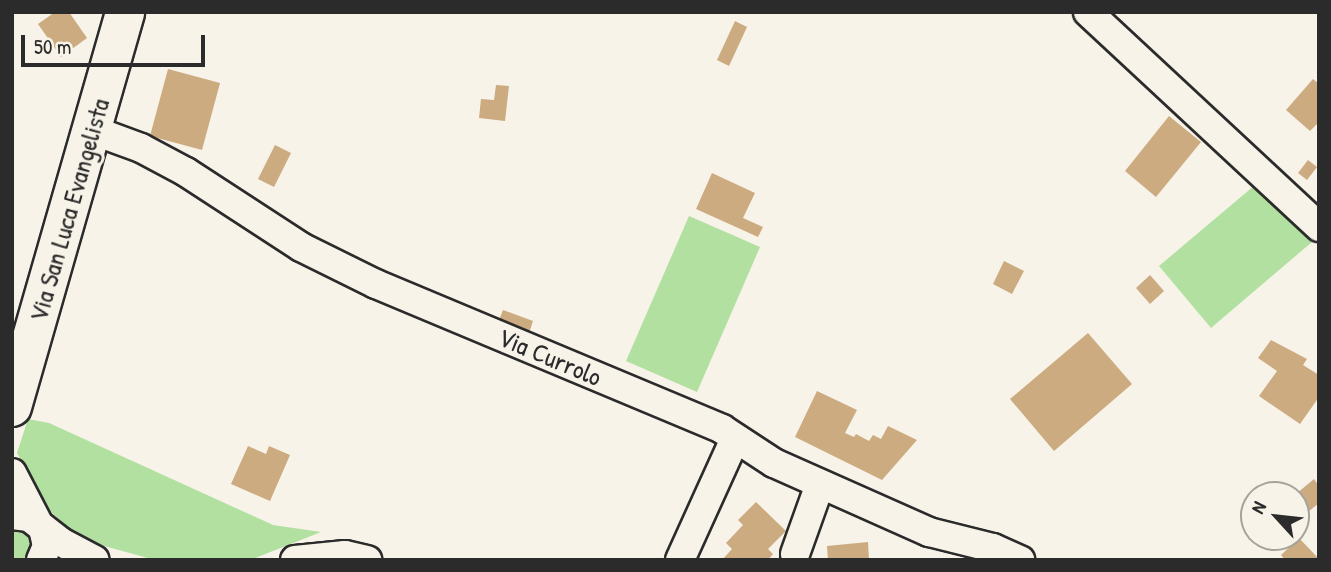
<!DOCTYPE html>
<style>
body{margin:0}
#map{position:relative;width:1331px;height:572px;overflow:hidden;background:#f7f3e8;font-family:"Patrick Hand",sans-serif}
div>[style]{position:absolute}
.green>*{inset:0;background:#b1e0a0}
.building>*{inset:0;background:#ccab80}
.roads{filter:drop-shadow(2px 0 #2b2b2b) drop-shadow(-2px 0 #2b2b2b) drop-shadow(0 2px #2b2b2b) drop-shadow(0 -2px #2b2b2b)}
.street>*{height:28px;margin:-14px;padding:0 14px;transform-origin:14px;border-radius:14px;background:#f7f3e8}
.secondary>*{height:38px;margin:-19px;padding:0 19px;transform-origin:19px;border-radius:19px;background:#f7f3e8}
span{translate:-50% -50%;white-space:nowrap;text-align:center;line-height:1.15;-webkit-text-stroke:6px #f7f3e8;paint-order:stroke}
.street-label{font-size:26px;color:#2b2b2b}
.frame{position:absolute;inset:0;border:14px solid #2b2b2b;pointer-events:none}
.north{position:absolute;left:1240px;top:481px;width:70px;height:70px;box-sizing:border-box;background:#f7f3e8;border:2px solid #a5a39c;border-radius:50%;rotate:297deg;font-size:19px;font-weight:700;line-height:28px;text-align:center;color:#2b2b2b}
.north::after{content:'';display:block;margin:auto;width:24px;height:32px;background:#2b2b2b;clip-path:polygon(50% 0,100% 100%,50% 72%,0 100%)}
.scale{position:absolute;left:21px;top:35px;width:184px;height:32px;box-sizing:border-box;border:4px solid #2b2b2b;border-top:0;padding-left:9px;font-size:21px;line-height:24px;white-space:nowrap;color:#2b2b2b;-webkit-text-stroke:5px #f7f3e8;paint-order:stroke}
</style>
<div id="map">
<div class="green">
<i style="clip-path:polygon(1261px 180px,1312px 242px,1211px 328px,1159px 266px)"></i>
<i style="clip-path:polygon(689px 216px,760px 247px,697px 392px,626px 361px)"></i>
<i style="clip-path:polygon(28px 419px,49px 423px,273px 525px,321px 532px,250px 560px,155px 560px,97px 544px,74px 533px,50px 511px,35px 487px,17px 453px)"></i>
<i style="clip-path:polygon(12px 524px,36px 536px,29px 560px,12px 560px)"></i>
</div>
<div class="building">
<i style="clip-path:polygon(55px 12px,69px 12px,87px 38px,61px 57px,38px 24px)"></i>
<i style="clip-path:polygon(735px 21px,747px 27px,729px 66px,717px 60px)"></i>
<i style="clip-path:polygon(168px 69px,220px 83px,202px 150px,150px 136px)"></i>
<i style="clip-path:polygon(1313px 79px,1319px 84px,1319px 122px,1310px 131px,1286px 110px)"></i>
<i style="clip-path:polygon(496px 85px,509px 86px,505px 121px,479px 118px,481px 99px,494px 100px)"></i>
<i style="clip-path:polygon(1169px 116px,1201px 142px,1156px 197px,1125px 171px)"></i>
<i style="clip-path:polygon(275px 145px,291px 153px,274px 187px,258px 179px)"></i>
<i style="clip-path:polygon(1308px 160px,1317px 167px,1307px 180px,1298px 173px)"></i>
<i style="clip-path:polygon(712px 173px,755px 193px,743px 218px,763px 227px,758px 237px,696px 209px)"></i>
<i style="clip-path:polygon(1004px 261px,1024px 271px,1012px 294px,993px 284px)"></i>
<i style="clip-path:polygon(1150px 275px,1164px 291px,1150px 304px,1136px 288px)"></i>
<i style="clip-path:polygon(503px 310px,533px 321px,527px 339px,496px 328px)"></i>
<i style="clip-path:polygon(1088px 333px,1132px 384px,1054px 451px,1010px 399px)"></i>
<i style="clip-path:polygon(1271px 340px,1307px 359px,1303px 365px,1319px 375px,1319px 397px,1300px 424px,1259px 396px,1277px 371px,1258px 358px)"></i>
<i style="clip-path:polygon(817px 391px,857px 410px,845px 433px,854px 437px,856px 434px,869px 441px,873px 435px,881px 439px,888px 426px,917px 440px,882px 480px,795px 437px)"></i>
<i style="clip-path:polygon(248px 446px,266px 454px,269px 446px,290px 455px,270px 501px,231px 484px)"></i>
<i style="clip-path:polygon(1314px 479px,1319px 486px,1319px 503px,1296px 522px,1296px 494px)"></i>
<i style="clip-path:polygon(756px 502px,786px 531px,768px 549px,773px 554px,768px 560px,722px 560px,732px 549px,726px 543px,743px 525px,738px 520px)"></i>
<i style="clip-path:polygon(1299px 538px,1319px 559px,1319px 560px,1285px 560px,1281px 555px)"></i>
<i style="clip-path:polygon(868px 542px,869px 560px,828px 560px,827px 546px)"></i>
</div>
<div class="roads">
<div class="street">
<i style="left:1088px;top:12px;width:316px;rotate:42.9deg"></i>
<i style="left:92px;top:130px;width:52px;rotate:20.2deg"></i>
<i style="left:141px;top:148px;width:51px;rotate:28.1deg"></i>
<i style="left:186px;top:172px;width:137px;rotate:33.1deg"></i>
<i style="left:301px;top:247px;width:84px;rotate:26.3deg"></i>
<i style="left:376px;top:284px;width:375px;rotate:22.7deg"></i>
<i style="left:722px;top:429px;width:62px;rotate:33.2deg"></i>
<i style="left:774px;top:463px;width:170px;rotate:24deg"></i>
<i style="left:929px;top:532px;width:66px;rotate:14deg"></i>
<i style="left:993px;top:548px;width:30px;rotate:24deg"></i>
<i style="left:12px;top:473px;width:54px;rotate:62.5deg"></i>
<i style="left:12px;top:515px;width:17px;rotate:7deg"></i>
<i style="left:29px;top:517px;width:41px;rotate:38deg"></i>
<i style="left:61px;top:542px;width:38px;rotate:28deg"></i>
<i style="left:795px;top:554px;width:74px;rotate:-70.3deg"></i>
<i style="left:41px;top:560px;width:15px;rotate:-67deg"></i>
<i style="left:47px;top:546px;width:18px;rotate:-103deg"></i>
<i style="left:295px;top:560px;width:50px;rotate:-5.7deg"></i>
<i style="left:345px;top:555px;width:23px;rotate:13deg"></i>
<i style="left:680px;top:560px;width:133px;rotate:-65.6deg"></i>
</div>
<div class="secondary">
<i style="left:12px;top:407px;width:411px;rotate:-74deg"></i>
</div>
</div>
<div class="street-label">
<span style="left:69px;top:210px;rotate:-74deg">Via San Luca Evangelista</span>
<span style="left:550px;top:357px;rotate:23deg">Via Currolo</span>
</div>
<div class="frame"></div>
<div class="north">N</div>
<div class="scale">50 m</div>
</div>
